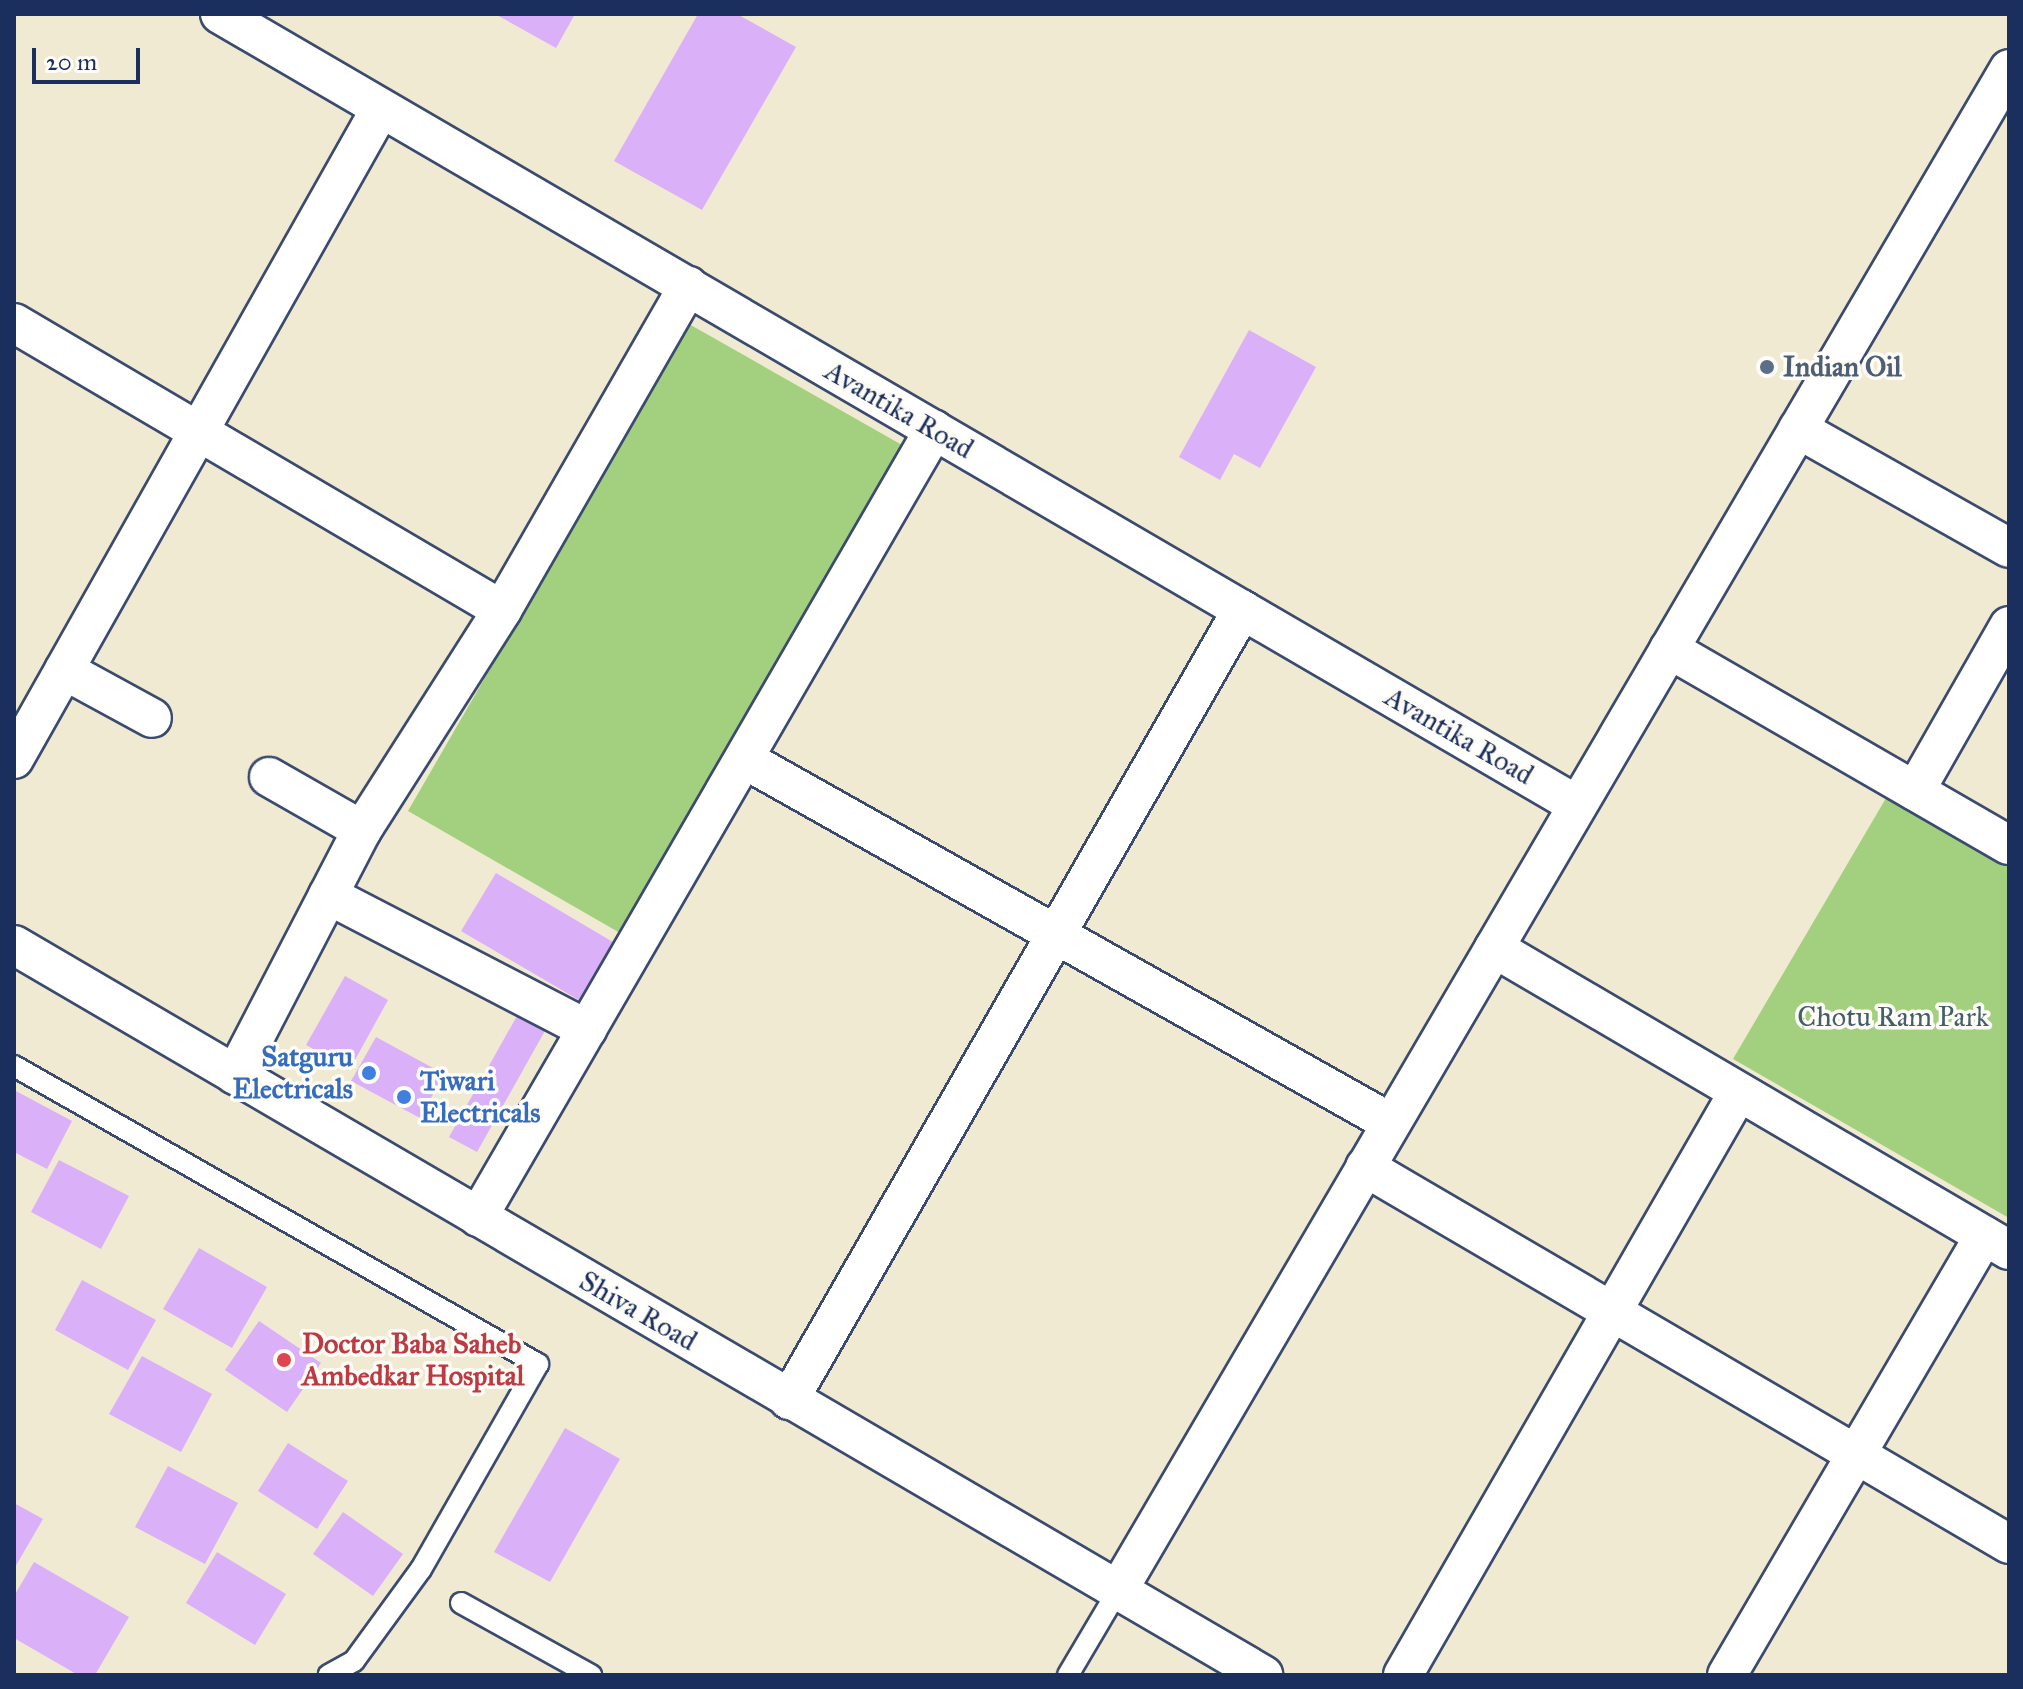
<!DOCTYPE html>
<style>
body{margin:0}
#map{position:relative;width:2023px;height:1689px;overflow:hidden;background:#f1ead2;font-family:"IM FELL Great Primer",serif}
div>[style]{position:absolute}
.green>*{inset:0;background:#a3d07e}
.building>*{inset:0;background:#dab0f9}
.roads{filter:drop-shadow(2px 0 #3b4b6f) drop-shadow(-2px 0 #3b4b6f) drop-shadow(0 2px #3b4b6f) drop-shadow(0 -2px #3b4b6f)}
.service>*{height:20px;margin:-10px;padding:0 10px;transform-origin:10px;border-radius:10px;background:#fff}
.minor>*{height:38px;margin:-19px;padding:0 19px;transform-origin:19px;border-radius:19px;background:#fff}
.dots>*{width:22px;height:22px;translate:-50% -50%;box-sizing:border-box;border:4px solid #fdfcf7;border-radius:50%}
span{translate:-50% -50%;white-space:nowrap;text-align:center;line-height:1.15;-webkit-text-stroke:7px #fdfcf7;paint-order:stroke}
.service-label{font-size:28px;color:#4e5e75;font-weight:700}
.left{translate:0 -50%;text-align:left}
.street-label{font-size:28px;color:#1b2f5e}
.park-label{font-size:28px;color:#445f68}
.shop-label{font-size:28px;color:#366cbe;font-weight:700}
.right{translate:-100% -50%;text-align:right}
.health-label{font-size:28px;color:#be3a42;font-weight:700}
.frame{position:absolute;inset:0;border:16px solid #1b2f5e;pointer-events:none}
.scale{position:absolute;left:32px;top:48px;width:108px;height:36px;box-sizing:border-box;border:4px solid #1b2f5e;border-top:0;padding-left:10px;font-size:24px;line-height:28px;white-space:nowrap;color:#1b2f5e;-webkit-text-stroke:6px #fdfcf7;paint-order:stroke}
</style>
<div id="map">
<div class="green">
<i style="clip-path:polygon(689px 324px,902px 445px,620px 933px,408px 811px)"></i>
<i style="clip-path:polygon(1889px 793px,2009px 862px,2009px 1218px,1733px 1059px)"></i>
</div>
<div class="building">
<i style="clip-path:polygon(495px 14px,575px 14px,556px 48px)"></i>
<i style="clip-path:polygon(698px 14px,737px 14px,796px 47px,702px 210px,614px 161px)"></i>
<i style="clip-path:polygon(1249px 330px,1316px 367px,1260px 468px,1234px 454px,1220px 480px,1179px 457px)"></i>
<i style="clip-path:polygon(496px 873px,618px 945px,584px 1003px,461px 931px)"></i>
<i style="clip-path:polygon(345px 976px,388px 1000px,350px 1069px,306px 1045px)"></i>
<i style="clip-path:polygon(522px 1007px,550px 1022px,477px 1152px,449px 1137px)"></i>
<i style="clip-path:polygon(376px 1037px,444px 1074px,420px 1118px,351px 1081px)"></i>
<i style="clip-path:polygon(14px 1090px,72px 1121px,47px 1169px,14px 1152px)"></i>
<i style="clip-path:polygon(59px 1160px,129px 1196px,101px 1249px,31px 1212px)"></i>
<i style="clip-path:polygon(199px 1248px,267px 1287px,232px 1348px,163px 1309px)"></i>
<i style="clip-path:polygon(82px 1280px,156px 1320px,128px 1370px,55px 1330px)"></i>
<i style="clip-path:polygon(259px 1321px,321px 1363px,287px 1412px,225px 1370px)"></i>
<i style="clip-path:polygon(142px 1356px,212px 1394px,181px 1452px,109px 1414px)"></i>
<i style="clip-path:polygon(565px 1428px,620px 1459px,550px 1582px,494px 1552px)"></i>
<i style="clip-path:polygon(288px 1443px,348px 1481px,317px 1529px,258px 1491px)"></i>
<i style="clip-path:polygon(168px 1466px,238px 1503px,205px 1564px,135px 1527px)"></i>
<i style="clip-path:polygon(14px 1503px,43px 1519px,14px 1569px)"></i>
<i style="clip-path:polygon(343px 1512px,403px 1554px,373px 1596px,313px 1554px)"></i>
<i style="clip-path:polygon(217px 1552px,286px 1594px,255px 1645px,186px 1603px)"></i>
<i style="clip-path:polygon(34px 1562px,129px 1617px,95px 1675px,78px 1675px,14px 1638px,14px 1596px)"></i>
</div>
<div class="roads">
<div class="service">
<i style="left:14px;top:1066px;width:603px;rotate:29.63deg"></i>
<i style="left:538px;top:1364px;width:236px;rotate:119.7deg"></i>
<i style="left:421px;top:1569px;width:114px;rotate:126.1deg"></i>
<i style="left:354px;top:1661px;width:29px;rotate:151deg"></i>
<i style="left:461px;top:1603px;width:149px;rotate:29deg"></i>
<i style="left:1068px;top:1675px;width:96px;rotate:-59.4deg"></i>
</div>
<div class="minor">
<i style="left:220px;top:14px;width:1571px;rotate:30.24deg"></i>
<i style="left:14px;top:323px;width:566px;rotate:30.46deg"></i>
<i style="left:1798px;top:429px;width:242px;rotate:29.4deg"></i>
<i style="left:1669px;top:649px;width:392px;rotate:30deg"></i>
<i style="left:64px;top:670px;width:100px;rotate:28.6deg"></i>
<i style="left:14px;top:759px;width:747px;rotate:-60.59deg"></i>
<i style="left:744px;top:759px;width:742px;rotate:29.36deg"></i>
<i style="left:269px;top:777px;width:107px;rotate:29.7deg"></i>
<i style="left:1915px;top:791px;width:190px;rotate:-60.3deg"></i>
<i style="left:328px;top:895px;width:292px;rotate:27.4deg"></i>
<i style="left:14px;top:945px;width:1447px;rotate:30.3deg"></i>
<i style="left:1494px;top:948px;width:597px;rotate:30.39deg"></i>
<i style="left:235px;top:1075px;width:276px;rotate:-62.6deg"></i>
<i style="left:362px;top:830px;width:261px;rotate:-57.5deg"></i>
<i style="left:502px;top:610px;width:374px;rotate:-60.1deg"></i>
<i style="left:1365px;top:1167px;width:746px;rotate:30.34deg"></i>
<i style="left:478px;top:1217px;width:910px;rotate:-59.91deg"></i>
<i style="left:789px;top:1400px;width:911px;rotate:-60.17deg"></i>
<i style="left:1117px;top:1592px;width:1765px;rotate:-59.64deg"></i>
<i style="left:1403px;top:1675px;width:672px;rotate:-60.08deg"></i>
<i style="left:1727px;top:1675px;width:509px;rotate:-59.65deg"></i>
</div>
</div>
<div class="dots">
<i style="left:1767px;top:367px;background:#5c6f8a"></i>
<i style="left:369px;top:1073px;background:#3f7fe0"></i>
<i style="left:404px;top:1097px;background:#3f7fe0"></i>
<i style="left:284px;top:1360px;background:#e0444e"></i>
</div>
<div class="service-label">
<span class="left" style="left:1783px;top:367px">Indian Oil</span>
</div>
<div class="street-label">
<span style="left:899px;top:410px;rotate:30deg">Avantika Road</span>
<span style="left:1459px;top:736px;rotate:30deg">Avantika Road</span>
<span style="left:638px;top:1311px;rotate:30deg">Shiva Road</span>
</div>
<div class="park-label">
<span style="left:1893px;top:1017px">Chotu Ram Park</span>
</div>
<div class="shop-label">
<span class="right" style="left:353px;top:1073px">Satguru<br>Electricals</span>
<span class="left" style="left:420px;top:1097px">Tiwari<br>Electricals</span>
</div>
<div class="health-label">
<span class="left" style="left:302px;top:1360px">Doctor Baba Saheb<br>Ambedkar Hospital</span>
</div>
<div class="frame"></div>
<div class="scale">20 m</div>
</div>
